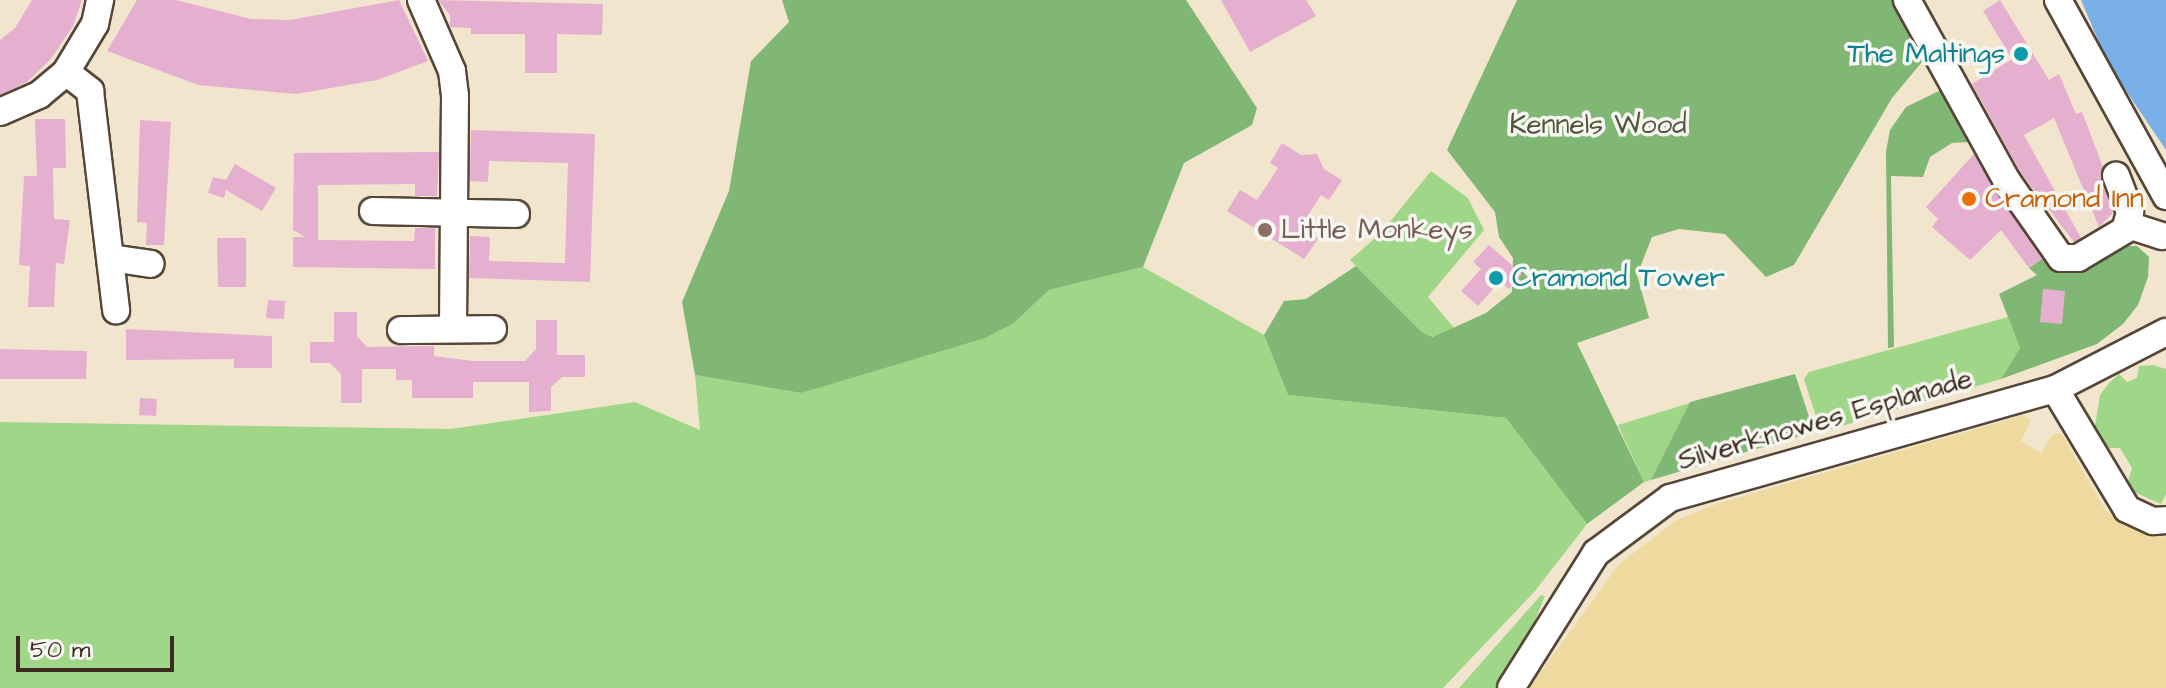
<!DOCTYPE html>
<style>
body{margin:0}
#map{position:relative;width:2166px;height:688px;overflow:hidden;background:#f2e5ce;font-family:"Architects Daughter",sans-serif}
div>[style]{position:absolute}
.green>*{inset:0;background:#a0d688}
.forest>*{inset:0;background:#80b774}
.sand>*{inset:0;background:#eeda9e}
.water>*{inset:0;background:#78b0e7}
.building>*{inset:0;background:#e5afd0}
.roads{filter:drop-shadow(2px 0 #564638) drop-shadow(-2px 0 #564638) drop-shadow(0 2px #564638) drop-shadow(0 -2px #564638)}
.minor>*{height:26px;margin:-13px;padding:0 13px;transform-origin:13px;border-radius:13px;background:#fff}
.dots>*{width:22px;height:22px;translate:-50% -50%;box-sizing:border-box;border:4px solid #f6f6f2;border-radius:50%}
span{translate:-50% -50%;white-space:nowrap;text-align:center;line-height:1.15;-webkit-text-stroke:7px #f6f6f2;paint-order:stroke}
.culture-label{font-size:28px;color:#0d838f}
.right{translate:-100% -50%;text-align:right}
.left{translate:0 -50%;text-align:left}
.park-label{font-size:28px;color:#545538}
.food-label{font-size:28px;color:#c56008}
.education-label{font-size:28px;color:#785e54}
.street-label{font-size:28px;color:#3b2a1e}
.scale{position:absolute;left:16px;top:636px;width:158px;height:36px;box-sizing:border-box;border:4px solid #3b2a1e;border-top:0;padding-left:10px;font-size:24px;line-height:28px;white-space:nowrap;color:#3b2a1e;-webkit-text-stroke:6px #f6f6f2;paint-order:stroke}
</style>
<div id="map">
<div class="green">
<i style="clip-path:polygon(1431px 171px,1468px 198px,1484px 230px,1428px 297px,1455px 329px,1434px 337px,1422px 332px,1350px 260px,1381px 233px)"></i>
<i style="clip-path:polygon(1143px 267px,1264px 335px,1288px 395px,1506px 418px,1587px 524px,1535px 591px,1443px 688px,0 688px,0 422px,451px 429px,635px 402px,700px 430px,695px 375px,801px 393px,1014px 323px,1049px 290px)"></i>
<i style="clip-path:polygon(2008px 317px,2020px 348px,2001px 379px,1821px 432px,1804px 379px,1809px 372px)"></i>
<i style="clip-path:polygon(2153px 365px,2166px 369px,2166px 494px,2161px 504px,2132px 491px,2127px 484px,2132px 468px,2120px 448px,2105px 448px,2095px 426px,2100px 395px,2109px 383px,2119px 374px,2127px 382px,2137px 378px,2139px 366px)"></i>
<i style="clip-path:polygon(1690px 403px,1651px 480px,1644px 482px,1618px 425px)"></i>
<i style="clip-path:polygon(1541px 595px,1545px 596px,1523px 650px,1495px 688px,1459px 688px)"></i>
</div>
<div class="forest">
<i style="clip-path:polygon(782px 0,1186px 0,1257px 108px,1252px 125px,1184px 163px,1143px 267px,1049px 290px,1014px 323px,985px 338px,801px 393px,695px 375px,682px 302px,729px 191px,751px 61px,789px 22px)"></i>
<i style="clip-path:polygon(1517px 0,1895px 0,1927px 56px,1892px 98px,1794px 265px,1766px 277px,1725px 234px,1679px 229px,1652px 237px,1637px 275px,1649px 318px,1577px 343px,1644px 482px,1587px 524px,1506px 418px,1288px 395px,1264px 335px,1284px 301px,1306px 299px,1356px 266px,1422px 332px,1433px 337px,1486px 313px,1512px 292px,1513px 258px,1499px 237px,1495px 212px,1447px 150px)"></i>
<i style="clip-path:polygon(1945px 88px,1969px 142px,1952px 143px,1930px 157px,1923px 177px,1891px 176px,1894px 347px,1888px 348px,1886px 152px,1890px 130px,1906px 107px)"></i>
<i style="clip-path:polygon(2129px 246px,2137px 246px,2149px 257px,2148px 277px,2138px 305px,2123px 324px,2097px 344px,2001px 379px,2020px 348px,1999px 294px,2037px 275px,2029px 268px,2046px 256px,2075px 272px)"></i>
<i style="clip-path:polygon(1795px 374px,1814px 432px,1651px 480px,1690px 402px)"></i>
</div>
<div class="sand">
<i style="clip-path:polygon(2024px 415px,2031px 420px,2021px 441px,2041px 453px,2053px 434px,2061px 433px,2106px 511px,2125px 526px,2166px 537px,2166px 688px,1529px 688px,1619px 564px,1677px 520px,1716px 504px)"></i>
</div>
<div class="water">
<i style="clip-path:polygon(2081px 0,2166px 0,2166px 150px,2108px 64px)"></i>
</div>
<div class="building">
<i style="clip-path:polygon(32px 0,82px 0,73px 26px,51px 59px,27px 82px,0 95px,0 40px,15px 28px)"></i>
<i style="clip-path:polygon(137px 0,176px 0,251px 19px,290px 20px,399px 0,428px 61px,377px 80px,296px 94px,198px 85px,107px 51px)"></i>
<i style="clip-path:polygon(438px 0,603px 4px,602px 35px,557px 34px,557px 73px,525px 73px,525px 34px,471px 34px,471px 28px,450px 27px,450px 15px)"></i>
<i style="clip-path:polygon(1221px 0,1306px 0,1316px 16px,1250px 52px)"></i>
<i style="clip-path:polygon(2000px 0,2049px 80px,2059px 74px,2076px 114px,2082px 112px,2103px 167px,2101px 181px,2113px 213px,2099px 227px,2054px 118px,2024px 135px,2081px 238px,2074px 242px,2021px 173px,1972px 84px,2012px 59px,1983px 11px)"></i>
<i style="clip-path:polygon(35px 119px,65px 119px,66px 168px,53px 168px,54px 219px,70px 220px,64px 264px,56px 263px,54px 307px,28px 307px,30px 266px,19px 265px,24px 176px,37px 176px)"></i>
<i style="clip-path:polygon(140px 120px,171px 122px,164px 245px,146px 245px,147px 223px,137px 222px)"></i>
<i style="clip-path:polygon(471px 130px,595px 134px,590px 282px,469px 278px,470px 236px,490px 237px,489px 261px,565px 263px,568px 163px,489px 161px,488px 182px,470px 181px)"></i>
<i style="clip-path:polygon(1282px 143px,1301px 155px,1317px 154px,1324px 169px,1342px 180px,1329px 200px,1321px 195px,1300px 228px,1318px 239px,1304px 259px,1227px 211px,1240px 190px,1257px 200px,1278px 168px,1270px 163px)"></i>
<i style="clip-path:polygon(439px 152px,437px 196px,415px 196px,415px 184px,318px 185px,318px 240px,414px 241px,415px 228px,435px 228px,435px 269px,293px 267px,293px 237px,305px 237px,293px 230px,294px 153px)"></i>
<i style="clip-path:polygon(1974px 154px,2042px 259px,2029px 268px,2001px 230px,1970px 260px,1932px 227px,1938px 219px,1926px 207px)"></i>
<i style="clip-path:polygon(235px 164px,276px 188px,262px 211px,226px 190px,224px 198px,208px 193px,213px 177px,226px 180px)"></i>
<i style="clip-path:polygon(217px 238px,246px 238px,246px 287px,218px 287px)"></i>
<i style="clip-path:polygon(1489px 245px,1522px 274px,1509px 289px,1500px 281px,1478px 306px,1461px 291px,1481px 269px,1473px 262px)"></i>
<i style="clip-path:polygon(2043px 289px,2065px 291px,2062px 324px,2040px 322px)"></i>
<i style="clip-path:polygon(268px 300px,285px 301px,284px 319px,266px 318px)"></i>
<i style="clip-path:polygon(334px 312px,357px 312px,357px 336px,367px 347px,434px 346px,434px 356px,473px 361px,525px 361px,536px 349px,536px 320px,557px 320px,557px 355px,585px 355px,585px 377px,562px 377px,551px 387px,551px 411px,529px 412px,529px 382px,473px 382px,473px 398px,412px 398px,412px 380px,396px 380px,396px 369px,362px 369px,362px 403px,341px 403px,341px 374px,330px 363px,310px 363px,310px 342px,334px 342px)"></i>
<i style="clip-path:polygon(126px 329px,272px 336px,272px 368px,234px 368px,234px 359px,126px 360px)"></i>
<i style="clip-path:polygon(0 349px,87px 351px,86px 379px,0 379px)"></i>
<i style="clip-path:polygon(140px 398px,157px 399px,156px 416px,139px 415px)"></i>
</div>
<div class="roads">
<div class="minor">
<i style="left:421px;top:0;width:77px;rotate:66.4deg"></i>
<i style="left:452px;top:71px;width:25px;rotate:83deg"></i>
<i style="left:455px;top:96px;width:233px;rotate:90.5deg"></i>
<i style="left:1907px;top:0;width:207px;rotate:61.1deg"></i>
<i style="left:2007px;top:181px;width:94px;rotate:55deg"></i>
<i style="left:2061px;top:258px;width:17px"></i>
<i style="left:2078px;top:258px;width:55px;rotate:-30.8deg"></i>
<i style="left:2125px;top:230px;width:19px;rotate:-74deg"></i>
<i style="left:2130px;top:212px;width:39px;rotate:-111deg"></i>
<i style="left:2058px;top:0;width:224px;rotate:61.1deg"></i>
<i style="left:66px;top:72px;width:31px;rotate:38deg"></i>
<i style="left:90px;top:91px;width:221px;rotate:83.2deg"></i>
<i style="left:0;top:112px;width:43px;rotate:-23.6deg"></i>
<i style="left:39px;top:95px;width:35px;rotate:-40deg"></i>
<i style="left:66px;top:72px;width:56px;rotate:-58.9deg"></i>
<i style="left:95px;top:24px;width:25px;rotate:-78deg"></i>
<i style="left:373px;top:211px;width:143px;rotate:1.2deg"></i>
<i style="left:2128px;top:225px;width:36px;rotate:18deg"></i>
<i style="left:111px;top:258px;width:40px;rotate:8.5deg"></i>
<i style="left:401px;top:330px;width:92px;rotate:-0.6deg"></i>
<i style="left:2055px;top:389px;width:125px;rotate:-27.2deg"></i>
<i style="left:1511px;top:688px;width:160px;rotate:-57.8deg"></i>
<i style="left:1596px;top:553px;width:92px;rotate:-36.6deg"></i>
<i style="left:1670px;top:498px;width:400px;rotate:-15.8deg"></i>
<i style="left:2055px;top:389px;width:140px;rotate:59deg"></i>
<i style="left:2127px;top:509px;width:29px;rotate:25deg"></i>
<i style="left:2153px;top:521px;width:13px;rotate:-4deg"></i>
</div>
</div>
<div class="dots">
<i style="left:2021px;top:54px;background:#0f9aa8"></i>
<i style="left:1969px;top:199px;background:#e8710a"></i>
<i style="left:1265px;top:230px;background:#8d6e63"></i>
<i style="left:1496px;top:278px;background:#0f9aa8"></i>
</div>
<div class="culture-label">
<span class="right" style="left:2005px;top:54px">The Maltings</span>
<span class="left" style="left:1512px;top:278px">Cramond Tower</span>
</div>
<div class="park-label">
<span style="left:1598px;top:125px">Kennels Wood</span>
</div>
<div class="food-label">
<span class="left" style="left:1985px;top:199px">Cramond Inn</span>
</div>
<div class="education-label">
<span class="left" style="left:1281px;top:230px">Little Monkeys</span>
</div>
<div class="street-label">
<span style="left:1825px;top:420px;rotate:-16deg">Silverknowes Esplanade</span>
</div>
<div class="scale">50 m</div>
</div>
